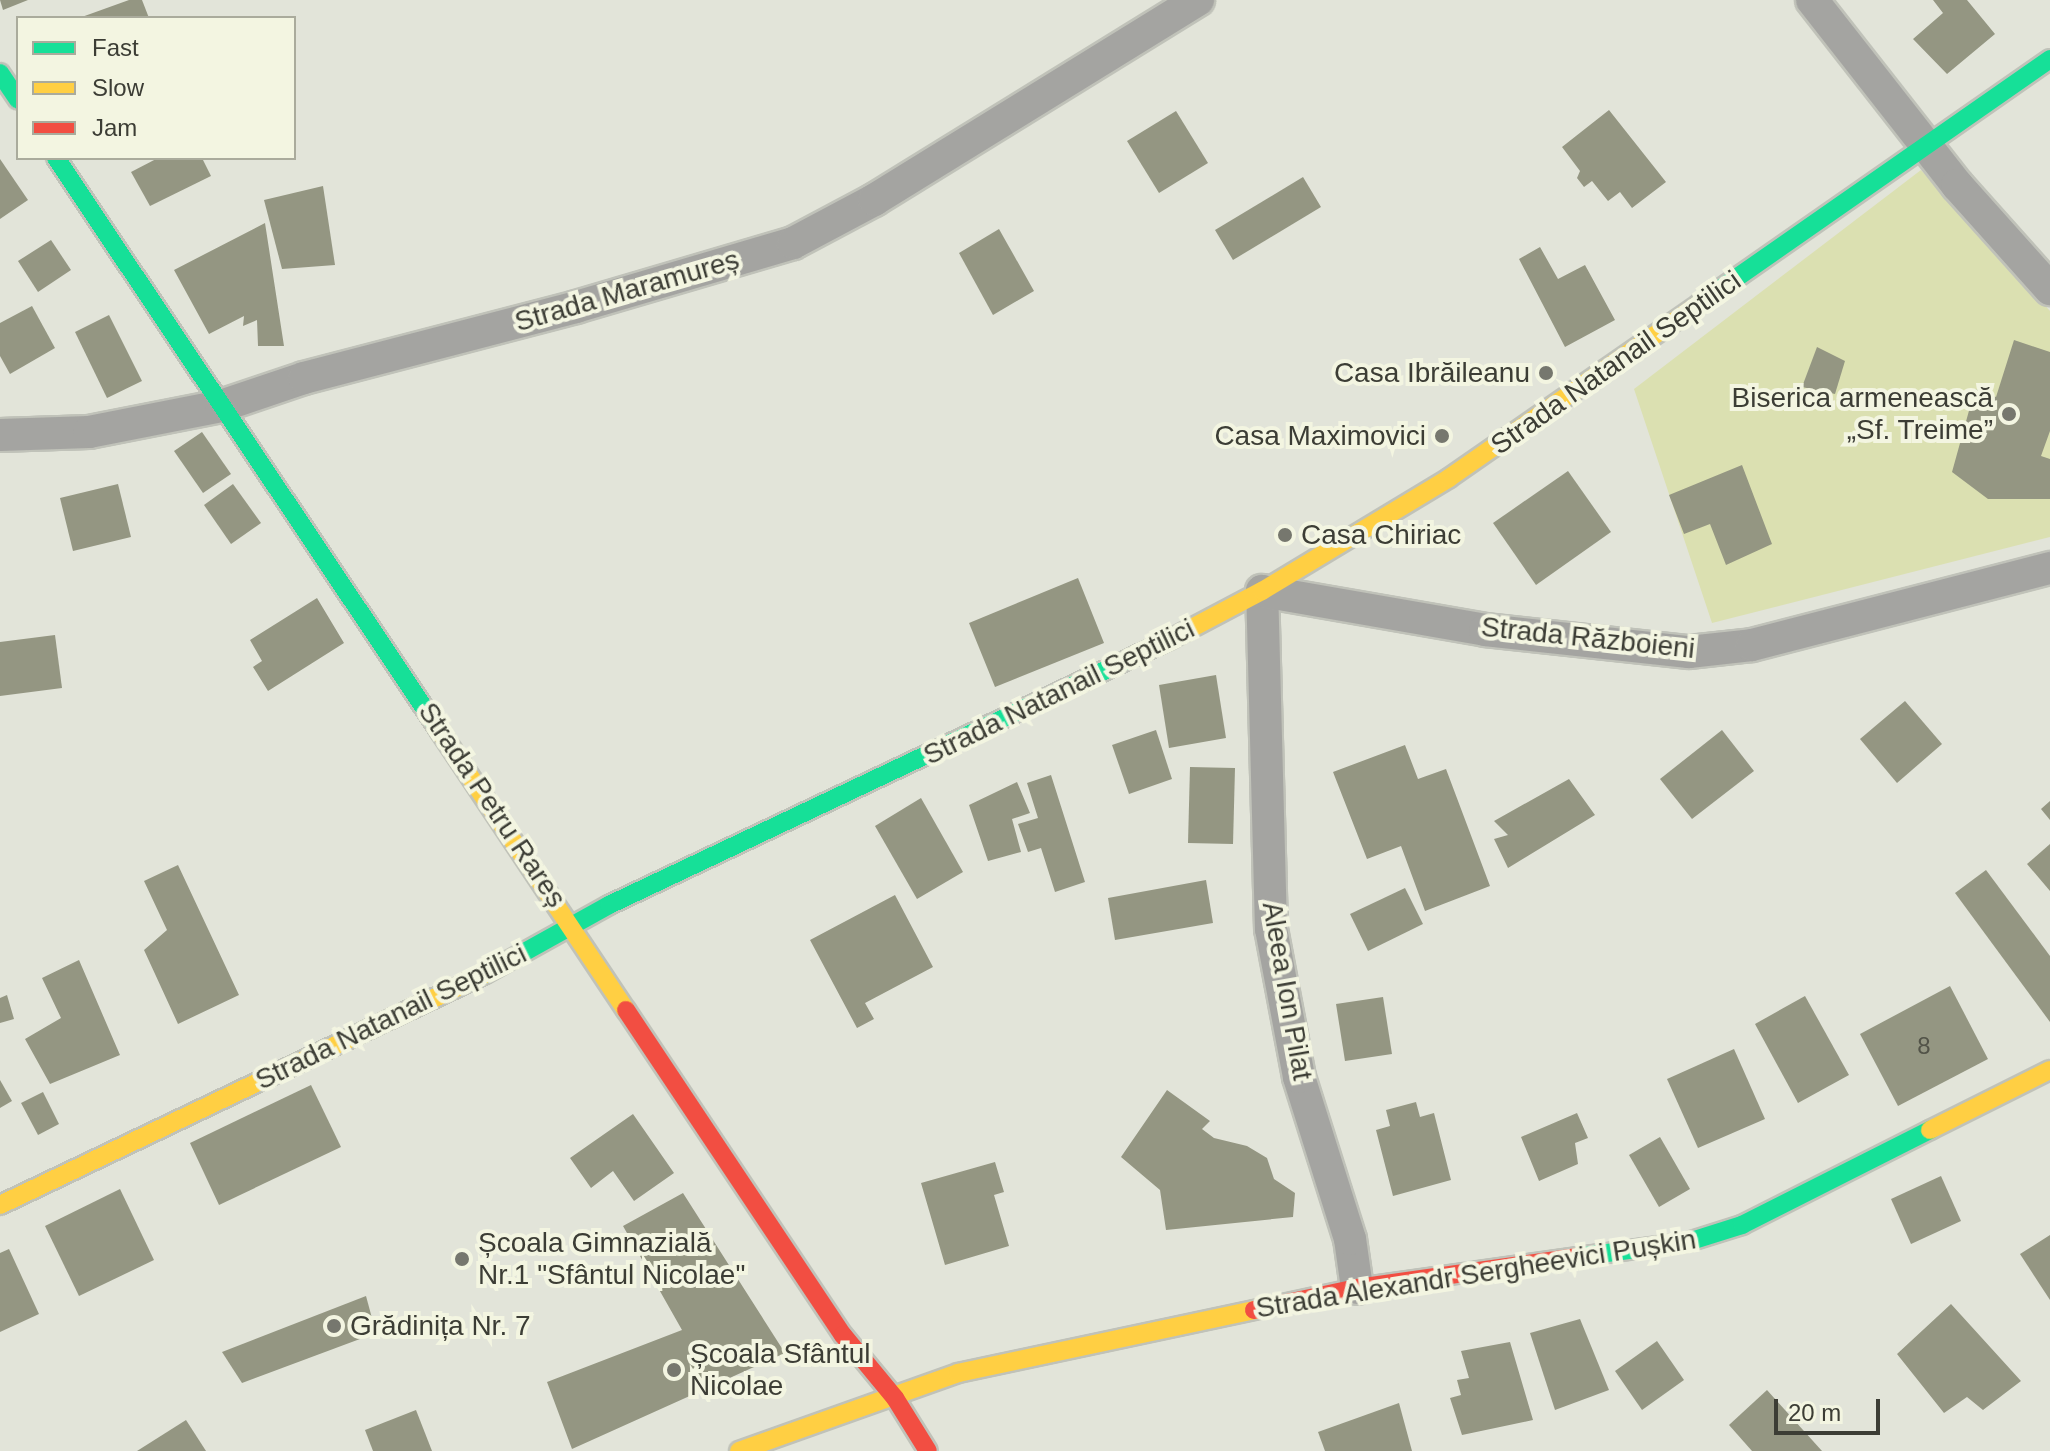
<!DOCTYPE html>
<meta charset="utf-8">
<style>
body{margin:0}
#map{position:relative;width:2050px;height:1451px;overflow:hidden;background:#e2e4d9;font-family:Arial,sans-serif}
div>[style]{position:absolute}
.green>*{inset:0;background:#dbe0b1}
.building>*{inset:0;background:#949682}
.roads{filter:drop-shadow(2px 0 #c0c2b9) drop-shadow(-2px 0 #c0c2b9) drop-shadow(0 2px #c0c2b9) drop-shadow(0 -2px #c0c2b9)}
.street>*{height:32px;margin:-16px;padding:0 16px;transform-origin:16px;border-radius:16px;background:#a4a4a1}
.fast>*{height:18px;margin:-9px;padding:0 9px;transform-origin:9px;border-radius:9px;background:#16e098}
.slow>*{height:18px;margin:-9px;padding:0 9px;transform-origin:9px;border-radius:9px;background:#ffcf43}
.jam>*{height:18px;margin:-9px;padding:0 9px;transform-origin:9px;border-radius:9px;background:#f24e42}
.dots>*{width:22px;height:22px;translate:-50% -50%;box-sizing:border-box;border:4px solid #f3f5e1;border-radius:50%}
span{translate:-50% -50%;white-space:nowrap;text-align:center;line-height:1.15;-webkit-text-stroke:8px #f3f5e1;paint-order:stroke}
.number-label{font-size:24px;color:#525348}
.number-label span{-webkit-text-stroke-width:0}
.street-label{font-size:28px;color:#3c3d35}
.poi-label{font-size:28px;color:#3c3d35}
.right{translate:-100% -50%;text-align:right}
.left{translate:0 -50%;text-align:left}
.legend{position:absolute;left:16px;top:16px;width:280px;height:144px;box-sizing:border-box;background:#f3f5e1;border:2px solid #aaab9c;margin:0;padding:10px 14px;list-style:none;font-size:24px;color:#3c3d35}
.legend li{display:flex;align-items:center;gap:16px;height:40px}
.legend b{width:40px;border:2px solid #aaab9c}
.scale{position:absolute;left:1774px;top:1399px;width:106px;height:36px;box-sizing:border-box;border:4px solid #3c3d35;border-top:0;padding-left:10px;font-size:24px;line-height:28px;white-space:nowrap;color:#3c3d35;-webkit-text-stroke:6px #f3f5e1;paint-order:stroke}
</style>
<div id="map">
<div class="green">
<i style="clip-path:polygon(1921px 170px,2050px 311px,2050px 537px,1712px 623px,1634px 389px)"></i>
</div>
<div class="building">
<i style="clip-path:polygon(0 0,28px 0,3px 10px)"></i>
<i style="clip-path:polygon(129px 0,142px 0,149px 18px,79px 18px)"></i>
<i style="clip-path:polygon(1933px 0,1967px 0,1995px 34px,1947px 74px,1913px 39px,1943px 13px)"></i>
<i style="clip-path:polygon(1609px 110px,1666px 182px,1632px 208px,1620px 192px,1608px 201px,1592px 181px,1584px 187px,1577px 178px,1580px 171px,1562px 147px)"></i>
<i style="clip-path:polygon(1176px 111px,1208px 163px,1159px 193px,1127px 141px)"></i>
<i style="clip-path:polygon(158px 158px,202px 158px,211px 176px,150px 206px,131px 172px)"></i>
<i style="clip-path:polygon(0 159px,28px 200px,0 219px)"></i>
<i style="clip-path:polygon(1303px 177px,1321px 207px,1233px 260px,1215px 230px)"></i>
<i style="clip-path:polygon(323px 186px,335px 265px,282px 269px,264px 200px)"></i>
<i style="clip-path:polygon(265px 223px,284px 346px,258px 346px,257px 320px,243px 326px,244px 316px,209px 334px,174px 270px)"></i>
<i style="clip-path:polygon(999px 229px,1034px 291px,993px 315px,959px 253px)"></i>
<i style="clip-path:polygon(51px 240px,71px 270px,38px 292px,18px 261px)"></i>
<i style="clip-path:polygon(1540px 247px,1558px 279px,1585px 265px,1615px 320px,1565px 347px,1519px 259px)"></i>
<i style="clip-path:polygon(32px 306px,55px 348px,10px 374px,0 356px,0 323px)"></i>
<i style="clip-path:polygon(109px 315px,142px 381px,107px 398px,75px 332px)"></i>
<i style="clip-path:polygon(2014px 340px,2050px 352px,2050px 431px,2041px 456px,2050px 459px,2050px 499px,1988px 499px,1952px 472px,1975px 389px,1996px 397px)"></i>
<i style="clip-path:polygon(1817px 347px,1845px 361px,1835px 394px,1802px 387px)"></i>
<i style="clip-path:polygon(202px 432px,231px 474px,203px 493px,174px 451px)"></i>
<i style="clip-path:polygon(1742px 465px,1772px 544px,1726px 565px,1710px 524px,1684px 534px,1669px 495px)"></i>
<i style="clip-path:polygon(1568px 471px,1611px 532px,1536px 585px,1493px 523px)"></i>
<i style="clip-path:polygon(118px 484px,131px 537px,73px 551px,60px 498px)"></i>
<i style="clip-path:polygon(233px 484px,261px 523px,231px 544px,204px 505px)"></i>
<i style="clip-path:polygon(1078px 578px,1104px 643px,995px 687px,969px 623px)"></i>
<i style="clip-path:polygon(317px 598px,344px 643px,268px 691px,253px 667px,262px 661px,250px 640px)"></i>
<i style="clip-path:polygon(55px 635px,62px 688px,0 696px,0 642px)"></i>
<i style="clip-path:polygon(1216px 675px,1226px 738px,1169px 748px,1159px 685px)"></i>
<i style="clip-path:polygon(1905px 701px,1942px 744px,1897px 783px,1860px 739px)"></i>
<i style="clip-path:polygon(1156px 730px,1172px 779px,1129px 794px,1112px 745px)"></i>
<i style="clip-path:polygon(1722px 730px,1754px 771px,1692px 819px,1660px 779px)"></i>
<i style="clip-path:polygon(1405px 745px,1418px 779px,1446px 769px,1490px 886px,1425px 911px,1401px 846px,1367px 859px,1333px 772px)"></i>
<i style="clip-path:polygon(1190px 767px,1235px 768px,1233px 844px,1188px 843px)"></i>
<i style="clip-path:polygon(1051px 775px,1085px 882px,1055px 892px,1041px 848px,1028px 852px,1018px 824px,1038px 818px,1027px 783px)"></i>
<i style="clip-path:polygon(1569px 779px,1595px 815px,1508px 868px,1494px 839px,1508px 835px,1494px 821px)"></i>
<i style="clip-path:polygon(1017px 782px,1030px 813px,1012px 819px,1021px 852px,988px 861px,969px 805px)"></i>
<i style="clip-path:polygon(921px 798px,963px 872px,917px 899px,875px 826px)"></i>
<i style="clip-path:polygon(2050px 801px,2050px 820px,2041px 809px)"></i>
<i style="clip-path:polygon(2050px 844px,2050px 891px,2027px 864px)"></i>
<i style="clip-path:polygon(178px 865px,239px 995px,178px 1024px,144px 950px,167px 930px,144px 881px)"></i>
<i style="clip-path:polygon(1986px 870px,2050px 956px,2050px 1022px,1955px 893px)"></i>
<i style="clip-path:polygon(1206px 880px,1213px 923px,1115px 940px,1108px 898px)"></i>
<i style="clip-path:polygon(1405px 888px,1423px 924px,1368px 951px,1350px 914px)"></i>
<i style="clip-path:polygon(895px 895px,933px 967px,865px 1003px,874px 1019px,857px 1028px,810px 940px)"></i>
<i style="clip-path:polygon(79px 960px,120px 1055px,50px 1084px,25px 1039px,61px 1018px,42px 978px)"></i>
<i style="clip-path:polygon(1950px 986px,1988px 1059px,1898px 1106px,1860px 1034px)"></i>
<i style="clip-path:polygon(7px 995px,14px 1019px,0 1023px,0 998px)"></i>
<i style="clip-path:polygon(1805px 996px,1849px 1075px,1798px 1103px,1755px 1024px)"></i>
<i style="clip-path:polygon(1383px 997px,1392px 1054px,1345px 1061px,1336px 1004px)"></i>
<i style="clip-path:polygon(1734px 1049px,1765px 1119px,1698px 1148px,1667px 1079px)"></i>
<i style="clip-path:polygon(0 1080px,12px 1101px,0 1108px)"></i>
<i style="clip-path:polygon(311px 1085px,341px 1147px,219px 1205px,190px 1143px)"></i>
<i style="clip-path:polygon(1167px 1090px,1210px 1121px,1202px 1129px,1214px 1138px,1247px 1146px,1267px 1158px,1274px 1179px,1295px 1193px,1293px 1217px,1166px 1230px,1160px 1190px,1121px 1157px)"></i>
<i style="clip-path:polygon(43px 1092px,59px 1124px,38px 1135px,21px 1103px)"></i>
<i style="clip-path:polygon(1416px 1102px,1420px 1117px,1434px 1113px,1451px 1180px,1393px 1196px,1376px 1130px,1390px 1126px,1386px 1110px)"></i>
<i style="clip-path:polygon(1577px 1113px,1588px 1138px,1575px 1143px,1578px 1164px,1539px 1181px,1521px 1137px)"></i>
<i style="clip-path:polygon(633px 1114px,674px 1173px,634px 1201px,613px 1171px,591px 1188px,570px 1158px)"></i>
<i style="clip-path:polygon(1660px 1137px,1690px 1189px,1659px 1207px,1629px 1155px)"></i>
<i style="clip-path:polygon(995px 1162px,1004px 1192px,994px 1195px,1009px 1246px,945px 1265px,921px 1183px)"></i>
<i style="clip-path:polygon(1941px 1176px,1961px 1221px,1911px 1244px,1891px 1199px)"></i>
<i style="clip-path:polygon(120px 1189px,154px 1260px,79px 1296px,45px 1226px)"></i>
<i style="clip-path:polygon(683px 1193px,785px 1353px,572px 1449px,547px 1382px,682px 1330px,623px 1226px)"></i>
<i style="clip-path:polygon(2050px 1235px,2050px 1300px,2020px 1254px)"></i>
<i style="clip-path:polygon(9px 1249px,39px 1314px,0 1332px,0 1253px)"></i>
<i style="clip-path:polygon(366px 1296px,376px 1333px,242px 1383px,222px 1352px)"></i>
<i style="clip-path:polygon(1951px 1304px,2021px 1381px,1983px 1410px,1967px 1397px,1944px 1413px,1897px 1354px)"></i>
<i style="clip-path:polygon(1580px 1319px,1609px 1390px,1555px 1410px,1530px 1333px)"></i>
<i style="clip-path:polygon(1657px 1341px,1684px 1380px,1642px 1410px,1615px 1371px)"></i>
<i style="clip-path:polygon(1510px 1342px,1533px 1420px,1462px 1435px,1450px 1398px,1461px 1395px,1457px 1380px,1469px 1378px,1461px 1351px)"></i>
<i style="clip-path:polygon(1767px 1390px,1822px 1451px,1752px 1451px,1729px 1425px)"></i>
<i style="clip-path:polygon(1399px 1403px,1412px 1451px,1325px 1451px,1318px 1432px)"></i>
<i style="clip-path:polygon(416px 1410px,432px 1451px,373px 1451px,365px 1430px)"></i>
<i style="clip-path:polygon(186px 1420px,206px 1451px,137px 1451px)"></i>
</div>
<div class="roads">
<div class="street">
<i style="left:1812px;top:0;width:235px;rotate:51.9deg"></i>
<i style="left:1957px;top:185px;width:140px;rotate:48.2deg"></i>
<i style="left:0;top:435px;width:89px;rotate:-1.9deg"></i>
<i style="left:89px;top:432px;width:135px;rotate:-11.1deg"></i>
<i style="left:221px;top:406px;width:88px;rotate:-18.6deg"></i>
<i style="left:304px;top:378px;width:281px;rotate:-14.6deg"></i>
<i style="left:576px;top:307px;width:226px;rotate:-16.4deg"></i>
<i style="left:793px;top:243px;width:92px;rotate:-28deg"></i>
<i style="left:874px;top:200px;width:381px;rotate:-31.7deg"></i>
<i style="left:1357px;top:1288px;width:49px;rotate:-98.1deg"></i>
<i style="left:1350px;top:1239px;width:170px;rotate:-107.5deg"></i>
<i style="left:1299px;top:1077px;width:151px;rotate:-100.7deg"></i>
<i style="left:1271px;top:929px;width:338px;rotate:-91.5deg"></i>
<i style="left:1262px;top:591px;width:226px;rotate:9.9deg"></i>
<i style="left:1485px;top:630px;width:205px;rotate:6.2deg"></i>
<i style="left:1689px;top:652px;width:63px;rotate:-6.3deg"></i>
<i style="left:1752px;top:645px;width:308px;rotate:-14.5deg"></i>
</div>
<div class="fast">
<i style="left:0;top:73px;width:32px;rotate:56deg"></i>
<i style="left:56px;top:158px;width:688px;rotate:56.19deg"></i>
<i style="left:1699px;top:304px;width:428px;rotate:-34.9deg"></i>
<i style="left:485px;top:974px;width:142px;rotate:-29.1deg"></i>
<i style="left:609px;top:905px;width:620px;rotate:-25.32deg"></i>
<i style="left:1578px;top:1257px;width:111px;rotate:-7.8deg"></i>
<i style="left:1688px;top:1242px;width:57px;rotate:-17.5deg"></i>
<i style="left:1742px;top:1225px;width:211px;rotate:-26.8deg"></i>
</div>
<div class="slow">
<i style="left:1169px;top:640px;width:105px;rotate:-27.8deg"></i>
<i style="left:1262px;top:591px;width:218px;rotate:-31.1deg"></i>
<i style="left:1449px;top:478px;width:305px;rotate:-34.8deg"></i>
<i style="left:439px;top:730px;width:337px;rotate:56.3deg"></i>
<i style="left:1930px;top:1130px;width:134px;rotate:-26.6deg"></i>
<i style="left:0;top:1205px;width:537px;rotate:-25.47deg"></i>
<i style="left:739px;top:1451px;width:232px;rotate:-19.6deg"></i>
<i style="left:958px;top:1373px;width:303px;rotate:-12deg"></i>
</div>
<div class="jam">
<i style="left:626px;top:1010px;width:391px;rotate:56.3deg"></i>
<i style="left:843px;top:1335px;width:82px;rotate:50.5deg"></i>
<i style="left:895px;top:1398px;width:62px;rotate:58.1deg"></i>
<i style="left:1254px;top:1310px;width:105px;rotate:-12.1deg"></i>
<i style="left:1357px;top:1288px;width:223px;rotate:-8deg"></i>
</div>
</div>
<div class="dots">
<i style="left:1546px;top:373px;background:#76776e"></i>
<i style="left:2009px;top:414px;background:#76776e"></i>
<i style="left:1442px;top:436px;background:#76776e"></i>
<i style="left:1285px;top:535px;background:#76776e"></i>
<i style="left:462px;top:1259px;background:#76776e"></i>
<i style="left:334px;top:1326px;background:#76776e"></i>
<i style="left:674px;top:1370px;background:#76776e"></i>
</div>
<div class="number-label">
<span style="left:1924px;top:1046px">8</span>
</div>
<div class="street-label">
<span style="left:627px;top:291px;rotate:-16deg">Strada Maramureș</span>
<span style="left:1616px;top:363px;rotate:-35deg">Strada Natanail Septilici</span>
<span style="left:1588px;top:638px;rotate:6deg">Strada Războieni</span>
<span style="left:1059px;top:692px;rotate:-26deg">Strada Natanail Septilici</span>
<span style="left:492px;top:805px;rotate:56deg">Strada Petru Rareș</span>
<span style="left:1287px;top:991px;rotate:80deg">Aleea Ion Pilat</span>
<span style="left:391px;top:1017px;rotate:-26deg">Strada Natanail Septilici</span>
<span style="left:1476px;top:1274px;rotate:-9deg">Strada Alexandr Sergheevici Pușkin</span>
</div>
<div class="poi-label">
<span class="right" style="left:1530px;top:373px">Casa Ibrăileanu</span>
<span class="right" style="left:1993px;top:414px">Biserica armenească<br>„Sf. Treime”</span>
<span class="right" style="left:1426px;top:436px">Casa Maximovici</span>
<span class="left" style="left:1301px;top:535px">Casa Chiriac</span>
<span class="left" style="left:478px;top:1259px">Școala Gimnazială<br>Nr.1 "Sfântul Nicolae"</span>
<span class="left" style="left:350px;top:1326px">Grădinița Nr. 7</span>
<span class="left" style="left:690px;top:1370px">Școala Sfântul<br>Nicolae</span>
</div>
<ul class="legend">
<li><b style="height:10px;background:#16e098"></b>Fast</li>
<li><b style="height:10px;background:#ffcf43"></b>Slow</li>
<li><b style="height:10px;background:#f24e42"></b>Jam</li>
</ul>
<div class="scale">20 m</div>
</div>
